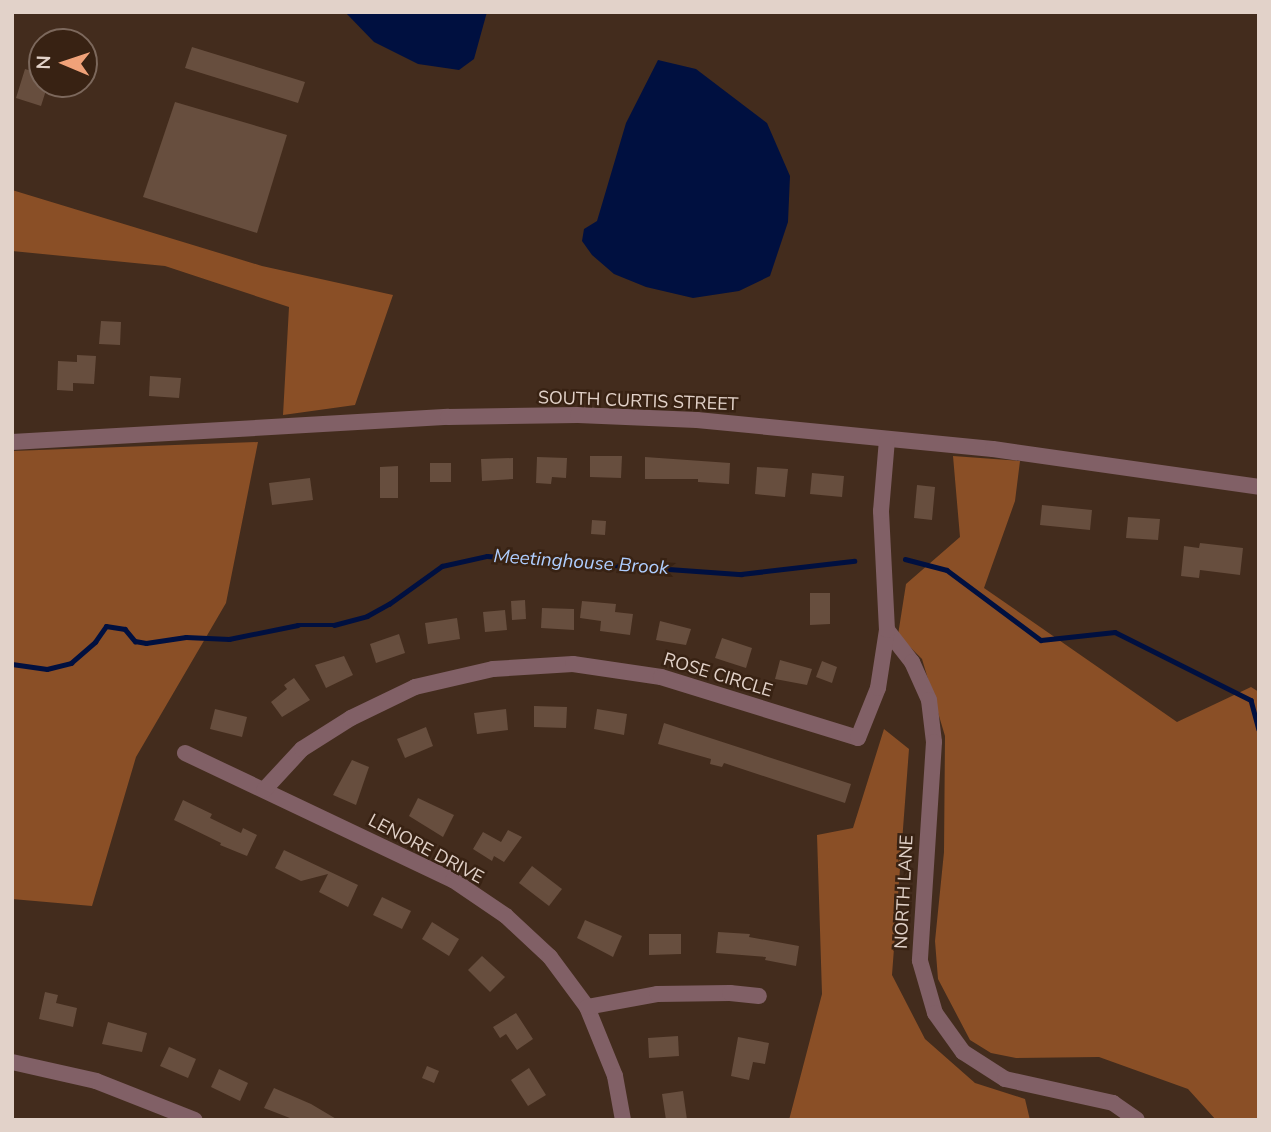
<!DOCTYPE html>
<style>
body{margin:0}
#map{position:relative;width:1271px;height:1132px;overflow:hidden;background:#432c1d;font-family:"Nunito Sans",sans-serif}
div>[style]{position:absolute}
.forest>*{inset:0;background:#8a4f26}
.water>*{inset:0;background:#001040}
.stream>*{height:4.5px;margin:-2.25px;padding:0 2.25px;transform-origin:2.25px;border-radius:2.25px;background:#001040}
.building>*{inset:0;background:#674e3e}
.minor>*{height:16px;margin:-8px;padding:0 8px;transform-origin:8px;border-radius:8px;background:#816066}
span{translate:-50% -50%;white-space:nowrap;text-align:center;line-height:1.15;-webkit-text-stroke:5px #382213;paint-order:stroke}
.street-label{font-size:18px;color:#e2d2c9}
.water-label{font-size:19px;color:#afceff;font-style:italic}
.frame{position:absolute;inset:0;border:14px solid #e2d2c9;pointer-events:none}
.north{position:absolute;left:28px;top:28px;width:70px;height:70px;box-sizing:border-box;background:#382213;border:2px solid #7c685c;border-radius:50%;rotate:272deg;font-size:19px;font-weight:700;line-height:28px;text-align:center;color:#e2d2c9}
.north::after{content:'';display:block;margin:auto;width:24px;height:32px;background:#f0a279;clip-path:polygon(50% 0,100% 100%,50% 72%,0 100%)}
</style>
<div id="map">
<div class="forest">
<i style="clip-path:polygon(12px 190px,262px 266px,393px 295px,355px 405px,283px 415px,289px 307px,165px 266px,12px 251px)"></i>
<i style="clip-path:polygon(258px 442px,226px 603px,136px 757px,92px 906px,12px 899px,12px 451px)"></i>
<i style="clip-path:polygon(953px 456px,1020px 461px,1015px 501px,984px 588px,1177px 722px,1251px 687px,1259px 692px,1259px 1120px,1216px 1120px,1188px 1089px,1099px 1057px,1016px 1058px,991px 1053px,970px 1040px,938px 979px,935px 941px,944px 852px,945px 736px,922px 659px,898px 635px,906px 584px,960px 537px)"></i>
<i style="clip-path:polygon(884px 729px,909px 749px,892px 975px,925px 1039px,975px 1083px,1025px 1099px,1030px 1120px,789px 1120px,822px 994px,817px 835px,853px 828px)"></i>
</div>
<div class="water">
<i style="clip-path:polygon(345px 12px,487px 12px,474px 59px,459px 70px,418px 64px,374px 42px)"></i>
<i style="clip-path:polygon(658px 60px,696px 69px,767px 123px,790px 176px,788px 222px,770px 276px,739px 291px,693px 298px,646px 287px,614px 274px,592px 255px,582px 241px,584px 229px,597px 221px,626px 123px)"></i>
</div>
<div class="stream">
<i style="left:905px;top:559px;width:43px;rotate:14.7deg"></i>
<i style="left:947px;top:570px;width:117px;rotate:36.7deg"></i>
<i style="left:1041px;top:640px;width:74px;rotate:-6.2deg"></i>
<i style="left:1115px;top:632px;width:152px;rotate:26.6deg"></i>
<i style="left:1251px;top:700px;width:30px;rotate:75deg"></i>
<i style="left:12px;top:664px;width:35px;rotate:8deg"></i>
<i style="left:47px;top:669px;width:25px;rotate:-14deg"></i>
<i style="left:71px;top:663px;width:32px;rotate:-41deg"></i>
<i style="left:95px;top:642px;width:19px;rotate:-55deg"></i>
<i style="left:106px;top:626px;width:19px;rotate:9deg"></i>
<i style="left:125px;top:629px;width:16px;rotate:50deg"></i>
<i style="left:135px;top:641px;width:11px;rotate:10deg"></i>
<i style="left:146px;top:643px;width:40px;rotate:-8.5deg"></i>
<i style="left:186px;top:637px;width:43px;rotate:2.7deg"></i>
<i style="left:229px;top:639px;width:70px;rotate:-11.5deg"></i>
<i style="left:298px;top:625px;width:36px"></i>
<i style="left:334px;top:625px;width:34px;rotate:-15deg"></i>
<i style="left:367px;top:616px;width:25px;rotate:-29deg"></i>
<i style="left:389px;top:604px;width:65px;rotate:-35.6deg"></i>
<i style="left:442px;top:566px;width:46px;rotate:-12.5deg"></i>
<i style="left:487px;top:556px;width:255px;rotate:4.1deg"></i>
<i style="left:741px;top:574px;width:114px;rotate:-6.6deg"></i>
</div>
<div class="building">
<i style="clip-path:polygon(192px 47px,305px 82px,298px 103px,185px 68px)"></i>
<i style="clip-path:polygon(25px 69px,42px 74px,42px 84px,48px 84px,41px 106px,16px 98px)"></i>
<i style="clip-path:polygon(175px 102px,287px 135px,257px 233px,143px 197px)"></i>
<i style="clip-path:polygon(101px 321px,121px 322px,120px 345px,99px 344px)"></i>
<i style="clip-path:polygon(77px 355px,96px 356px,94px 384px,73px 383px,73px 391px,57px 390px,58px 361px,77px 362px)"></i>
<i style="clip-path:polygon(150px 376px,181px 378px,179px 398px,149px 396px)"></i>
<i style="clip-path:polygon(590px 456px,622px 456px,621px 478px,590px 477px)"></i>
<i style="clip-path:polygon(537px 457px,567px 458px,566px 478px,552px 477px,551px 484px,536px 483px)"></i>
<i style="clip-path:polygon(645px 457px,730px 463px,729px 484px,698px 482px,698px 479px,645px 479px)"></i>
<i style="clip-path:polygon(513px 458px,513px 479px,482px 481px,481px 459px)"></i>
<i style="clip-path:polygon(430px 463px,451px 463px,451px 482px,430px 482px)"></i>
<i style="clip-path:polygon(398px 466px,398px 498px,380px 498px,380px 467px)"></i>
<i style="clip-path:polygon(757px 467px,788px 469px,785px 497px,755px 494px)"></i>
<i style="clip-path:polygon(812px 473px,844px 476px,842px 497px,810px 494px)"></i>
<i style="clip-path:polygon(310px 478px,313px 500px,272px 505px,269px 483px)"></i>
<i style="clip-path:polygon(917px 485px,935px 487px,932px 520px,914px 518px)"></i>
<i style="clip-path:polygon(1042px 505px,1092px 510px,1090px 530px,1040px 525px)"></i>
<i style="clip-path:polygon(1128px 517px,1160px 519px,1158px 540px,1126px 538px)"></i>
<i style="clip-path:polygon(592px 520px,606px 521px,605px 535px,591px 534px)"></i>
<i style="clip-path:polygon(1200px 543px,1243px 548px,1240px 575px,1200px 570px,1199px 578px,1181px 576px,1184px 546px,1199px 548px)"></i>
<i style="clip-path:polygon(810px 593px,830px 593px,830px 624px,810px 625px)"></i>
<i style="clip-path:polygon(525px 600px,526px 619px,512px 620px,511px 601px)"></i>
<i style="clip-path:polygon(582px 601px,616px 604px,615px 612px,633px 614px,630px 635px,600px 631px,601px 621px,580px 618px)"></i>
<i style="clip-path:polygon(542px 608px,574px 609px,574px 630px,541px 628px)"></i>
<i style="clip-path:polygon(505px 610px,507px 630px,485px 632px,483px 612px)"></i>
<i style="clip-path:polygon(457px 618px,460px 639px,428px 644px,425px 623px)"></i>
<i style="clip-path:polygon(660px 621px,691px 629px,686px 645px,656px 640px)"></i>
<i style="clip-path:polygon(399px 634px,405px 653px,376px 663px,370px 644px)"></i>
<i style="clip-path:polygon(722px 638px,752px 648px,746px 668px,715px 658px)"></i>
<i style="clip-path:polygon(344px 656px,353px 675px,326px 688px,315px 665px)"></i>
<i style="clip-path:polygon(780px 660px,812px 669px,807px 685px,775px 679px)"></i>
<i style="clip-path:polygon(822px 661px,837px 667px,832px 683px,816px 677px)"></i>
<i style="clip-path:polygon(294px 678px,310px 700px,282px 717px,271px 702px,287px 689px,284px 685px)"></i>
<i style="clip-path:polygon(534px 706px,567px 707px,566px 728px,534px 727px)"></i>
<i style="clip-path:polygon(215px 709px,247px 717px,242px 737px,210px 729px)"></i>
<i style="clip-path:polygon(506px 709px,508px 730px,477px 734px,474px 713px)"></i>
<i style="clip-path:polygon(597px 709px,627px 714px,624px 735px,594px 729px)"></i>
<i style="clip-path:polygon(664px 723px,851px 784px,845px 803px,724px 763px,722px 767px,710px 764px,711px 759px,658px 744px)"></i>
<i style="clip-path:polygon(426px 727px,433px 746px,405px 758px,397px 739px)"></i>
<i style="clip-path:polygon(352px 760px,369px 767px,356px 805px,333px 795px)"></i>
<i style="clip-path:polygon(418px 798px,454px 815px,443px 837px,409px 816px)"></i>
<i style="clip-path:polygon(183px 800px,212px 814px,210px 818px,241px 833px,243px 828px,257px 835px,247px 856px,220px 845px,221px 843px,174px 820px)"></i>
<i style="clip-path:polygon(508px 830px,522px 837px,504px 862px,494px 856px,492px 861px,473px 849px,483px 832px,501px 842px)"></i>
<i style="clip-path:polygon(284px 850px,358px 885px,348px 907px,319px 892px,328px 874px,301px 881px,275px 868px)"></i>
<i style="clip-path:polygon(532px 866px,562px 889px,549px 906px,519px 883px)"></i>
<i style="clip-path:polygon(382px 897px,411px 911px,402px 929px,373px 915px)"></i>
<i style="clip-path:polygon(585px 920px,622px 936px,613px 957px,577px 938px)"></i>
<i style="clip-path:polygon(432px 922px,459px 939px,449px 956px,422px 939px)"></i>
<i style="clip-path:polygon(718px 932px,750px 934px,749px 937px,799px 946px,796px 966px,765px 960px,766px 957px,716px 953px)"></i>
<i style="clip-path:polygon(649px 934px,681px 934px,681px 954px,649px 955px)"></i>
<i style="clip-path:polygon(482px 956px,505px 977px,490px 992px,468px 970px)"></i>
<i style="clip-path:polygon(45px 992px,58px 995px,56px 1003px,77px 1008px,73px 1027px,39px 1019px)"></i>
<i style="clip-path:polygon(516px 1013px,533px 1039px,517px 1050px,506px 1034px,500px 1038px,493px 1027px)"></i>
<i style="clip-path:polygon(108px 1022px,147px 1033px,142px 1052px,102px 1044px)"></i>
<i style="clip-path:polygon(678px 1036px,679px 1056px,649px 1058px,648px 1038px)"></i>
<i style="clip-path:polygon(738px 1037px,769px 1043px,765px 1064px,753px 1062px,749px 1080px,731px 1076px)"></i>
<i style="clip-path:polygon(169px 1047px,196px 1059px,188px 1078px,160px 1066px)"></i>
<i style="clip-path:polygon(427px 1066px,439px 1071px,434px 1083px,422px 1078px)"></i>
<i style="clip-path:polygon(529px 1068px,546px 1095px,528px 1106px,511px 1080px)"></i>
<i style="clip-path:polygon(219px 1069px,248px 1083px,240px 1101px,211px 1087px)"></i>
<i style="clip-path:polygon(274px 1088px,311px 1104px,338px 1120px,295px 1120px,264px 1108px)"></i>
<i style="clip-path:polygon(683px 1091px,687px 1120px,666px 1120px,662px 1094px)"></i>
</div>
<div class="minor">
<i style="left:12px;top:442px;width:437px;rotate:-3.3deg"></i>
<i style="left:448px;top:417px;width:130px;rotate:-0.9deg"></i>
<i style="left:578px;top:415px;width:119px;rotate:2.4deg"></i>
<i style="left:697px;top:420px;width:297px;rotate:5.6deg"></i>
<i style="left:993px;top:449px;width:269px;rotate:8.1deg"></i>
<i style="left:887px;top:630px;width:41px;rotate:52deg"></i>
<i style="left:912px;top:662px;width:42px;rotate:65.9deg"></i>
<i style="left:929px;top:700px;width:42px;rotate:83.2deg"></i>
<i style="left:934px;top:742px;width:219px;rotate:93.7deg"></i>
<i style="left:920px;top:961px;width:54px;rotate:73.9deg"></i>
<i style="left:935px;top:1013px;width:48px;rotate:54.3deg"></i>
<i style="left:963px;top:1052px;width:50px;rotate:32.7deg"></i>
<i style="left:1005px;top:1079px;width:111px;rotate:12.5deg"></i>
<i style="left:1113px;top:1103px;width:29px;rotate:35deg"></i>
<i style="left:185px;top:753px;width:297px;rotate:25.4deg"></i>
<i style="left:453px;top:880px;width:64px;rotate:34.2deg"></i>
<i style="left:506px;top:916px;width:60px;rotate:43deg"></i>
<i style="left:550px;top:957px;width:62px;rotate:53.5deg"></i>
<i style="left:587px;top:1007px;width:74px;rotate:67.9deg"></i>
<i style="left:615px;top:1076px;width:45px;rotate:79.7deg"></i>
<i style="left:264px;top:790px;width:56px;rotate:-47.2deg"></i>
<i style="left:302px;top:749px;width:58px;rotate:-32.3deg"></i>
<i style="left:351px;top:718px;width:71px;rotate:-25.8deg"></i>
<i style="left:415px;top:687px;width:80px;rotate:-13deg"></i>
<i style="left:493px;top:669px;width:80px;rotate:-3.6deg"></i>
<i style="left:573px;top:664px;width:89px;rotate:8.4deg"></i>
<i style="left:661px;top:677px;width:206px;rotate:17.2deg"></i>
<i style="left:858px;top:738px;width:54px;rotate:-68.2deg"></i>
<i style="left:878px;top:688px;width:59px;rotate:-81.2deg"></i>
<i style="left:887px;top:630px;width:119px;rotate:-92.9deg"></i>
<i style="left:881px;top:511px;width:72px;rotate:-85.2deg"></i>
<i style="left:587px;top:1007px;width:71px;rotate:-10.5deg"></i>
<i style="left:657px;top:994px;width:73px;rotate:-0.8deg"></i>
<i style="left:730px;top:993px;width:29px;rotate:6deg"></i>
<i style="left:12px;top:1062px;width:86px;rotate:12.7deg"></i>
<i style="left:96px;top:1081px;width:106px;rotate:21.5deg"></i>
</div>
<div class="street-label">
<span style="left:638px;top:401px;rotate:2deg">SOUTH CURTIS STREET</span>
<span style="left:718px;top:675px;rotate:17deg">ROSE CIRCLE</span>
<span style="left:426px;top:849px;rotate:28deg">LENORE DRIVE</span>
<span style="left:904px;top:892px;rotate:-87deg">NORTH LANE</span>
</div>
<div class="water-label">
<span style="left:581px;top:563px;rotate:4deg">Meetinghouse Brook</span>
</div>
<div class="frame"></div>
<div class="north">N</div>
</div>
